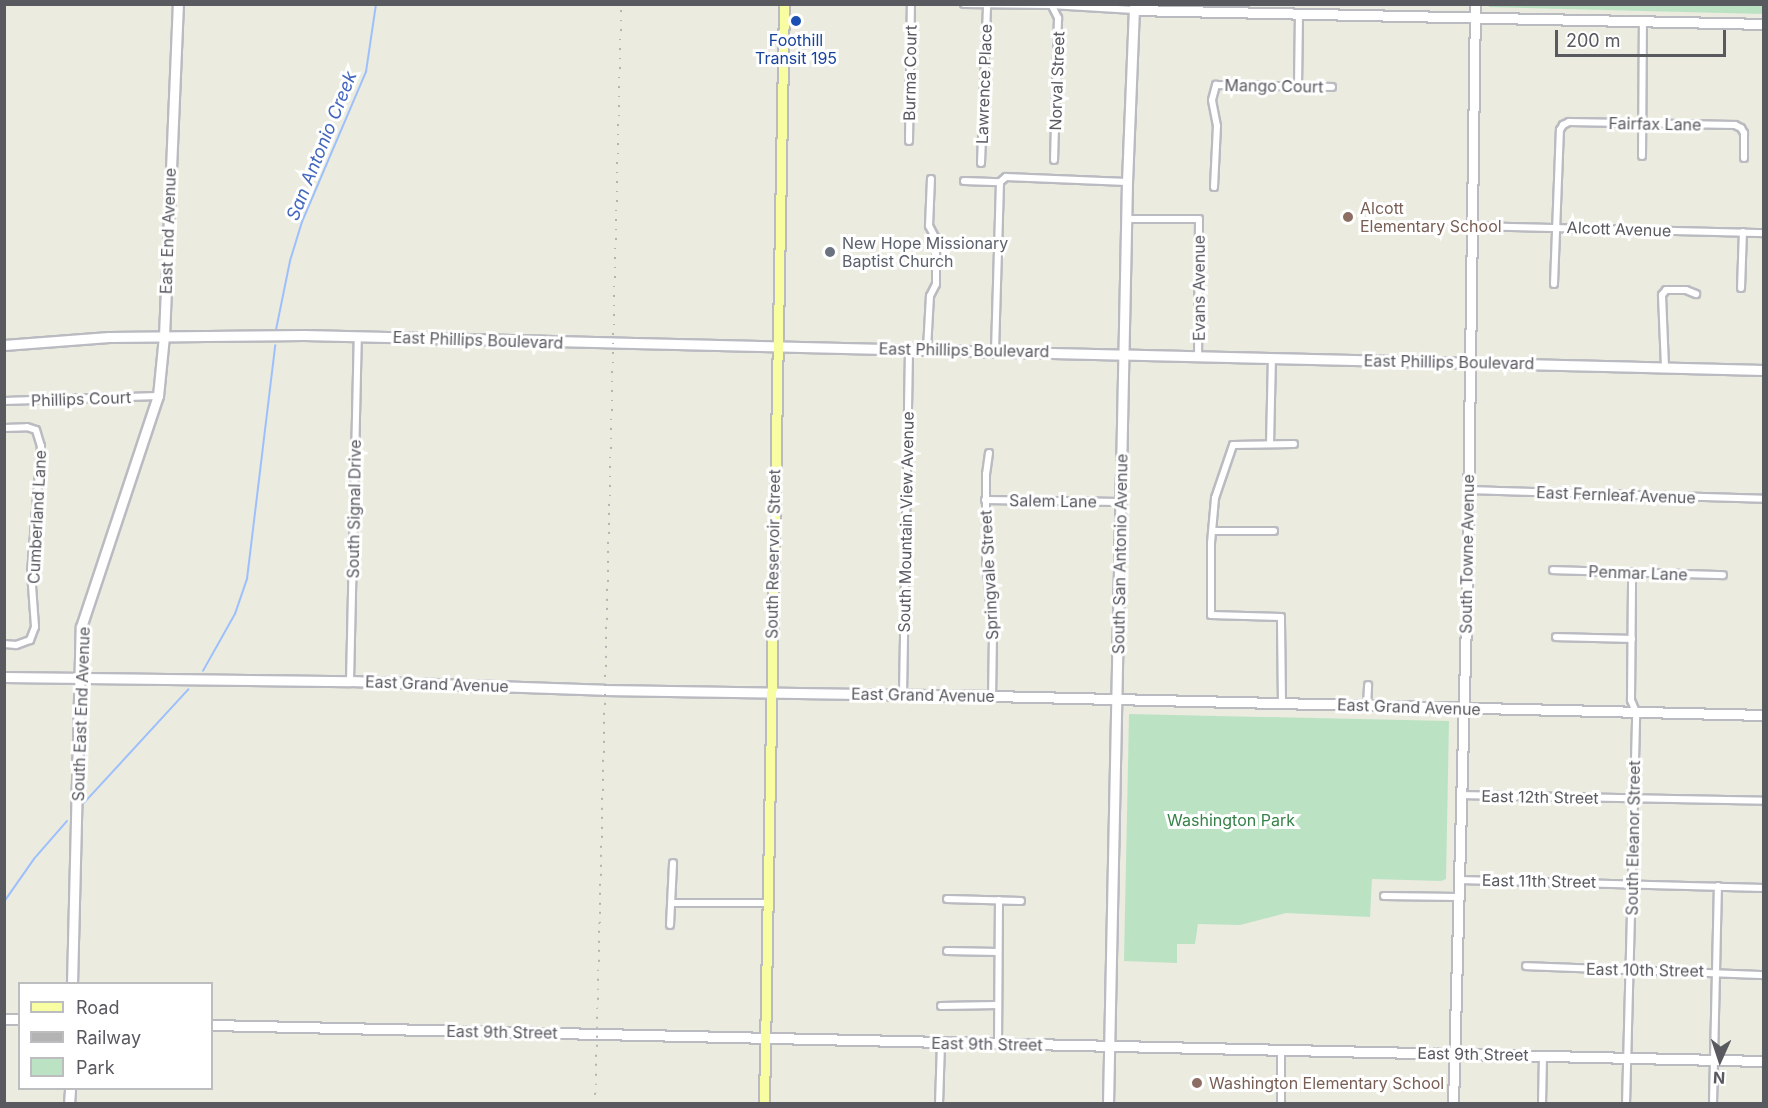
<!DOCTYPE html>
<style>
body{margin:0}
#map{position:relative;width:1768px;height:1108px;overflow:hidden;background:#ebebdf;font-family:Inter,sans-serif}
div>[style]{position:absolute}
.green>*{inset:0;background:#bbe3c3}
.stream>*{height:1.5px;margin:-0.75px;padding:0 0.75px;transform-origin:0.75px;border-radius:0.75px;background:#9dc0fd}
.roads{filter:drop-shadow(2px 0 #babbc1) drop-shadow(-2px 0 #babbc1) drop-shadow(0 2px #babbc1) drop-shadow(0 -2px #babbc1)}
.street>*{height:6px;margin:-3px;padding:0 3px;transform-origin:3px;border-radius:3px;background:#fff}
.secondary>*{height:9px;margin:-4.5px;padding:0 4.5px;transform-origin:4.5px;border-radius:4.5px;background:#fff}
.primary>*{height:9px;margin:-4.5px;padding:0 4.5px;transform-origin:4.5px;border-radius:4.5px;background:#f9fda2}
.rail>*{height:1.5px;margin-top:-0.75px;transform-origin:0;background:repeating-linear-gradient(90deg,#b3b3b4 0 1.5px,transparent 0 9.5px)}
.dots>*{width:16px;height:16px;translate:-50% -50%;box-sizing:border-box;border:3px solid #fff;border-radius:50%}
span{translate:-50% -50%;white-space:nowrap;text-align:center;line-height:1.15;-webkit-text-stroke:6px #fff;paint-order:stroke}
.transit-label{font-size:16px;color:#164399}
.street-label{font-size:16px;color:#585a60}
.education-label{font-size:16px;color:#785e54}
.left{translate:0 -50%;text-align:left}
.worship-label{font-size:16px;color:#5b616d}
.park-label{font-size:16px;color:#368248}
.water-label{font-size:18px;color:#4265be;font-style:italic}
.frame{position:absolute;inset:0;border:6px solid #585a60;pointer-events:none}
.legend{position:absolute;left:18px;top:982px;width:195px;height:108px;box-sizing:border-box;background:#fff;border:2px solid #bcbdbf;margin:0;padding:8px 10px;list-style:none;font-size:18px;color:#585a60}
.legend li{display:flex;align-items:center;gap:12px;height:30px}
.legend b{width:30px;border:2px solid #bcbdbf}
.north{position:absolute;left:1690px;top:1030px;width:60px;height:60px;-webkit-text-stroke:4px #fff;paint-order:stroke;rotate:183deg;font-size:16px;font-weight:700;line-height:24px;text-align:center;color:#585a60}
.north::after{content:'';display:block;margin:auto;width:21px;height:27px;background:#585a60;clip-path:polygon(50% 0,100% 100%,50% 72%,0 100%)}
.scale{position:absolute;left:1555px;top:30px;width:171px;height:27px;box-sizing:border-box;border:3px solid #585a60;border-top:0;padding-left:8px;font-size:18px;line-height:21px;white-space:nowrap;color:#585a60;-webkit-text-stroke:4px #fff;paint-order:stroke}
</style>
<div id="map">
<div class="green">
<i style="clip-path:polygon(1489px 4px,1763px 4px,1764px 14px,1489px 7px)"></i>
<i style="clip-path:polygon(1129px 714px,1449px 721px,1446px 879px,1441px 881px,1372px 879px,1370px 917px,1286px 913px,1240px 925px,1198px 924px,1195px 944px,1177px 944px,1177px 963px,1124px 961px)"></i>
</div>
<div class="stream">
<i style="left:276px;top:330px;width:70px;rotate:-78.5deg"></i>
<i style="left:290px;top:261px;width:41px;rotate:-72.9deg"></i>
<i style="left:302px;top:222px;width:163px;rotate:-66.9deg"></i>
<i style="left:366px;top:72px;width:69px;rotate:-81.6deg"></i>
<i style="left:203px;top:671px;width:65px;rotate:-60.7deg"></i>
<i style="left:235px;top:614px;width:37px;rotate:-71deg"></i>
<i style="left:247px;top:579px;width:235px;rotate:-83.1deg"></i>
<i style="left:84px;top:803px;width:154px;rotate:-47.4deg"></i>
<i style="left:4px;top:902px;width:52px;rotate:-55.1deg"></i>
<i style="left:34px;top:859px;width:50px;rotate:-49deg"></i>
</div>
<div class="roads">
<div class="street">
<i style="left:964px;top:4px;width:87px;rotate:0.7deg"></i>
<i style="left:1051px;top:5px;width:83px;rotate:3.4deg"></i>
<i style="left:1051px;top:4px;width:16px;rotate:63deg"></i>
<i style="left:1058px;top:18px;width:142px;rotate:91.6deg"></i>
<i style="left:1298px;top:86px;width:73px;rotate:-89.2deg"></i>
<i style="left:909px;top:141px;width:137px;rotate:-89.2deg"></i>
<i style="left:1642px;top:156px;width:136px;rotate:-89.6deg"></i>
<i style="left:981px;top:163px;width:158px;rotate:-87.8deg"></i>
<i style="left:964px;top:181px;width:36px;rotate:2deg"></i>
<i style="left:1000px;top:182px;width:8px;rotate:-40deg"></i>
<i style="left:1006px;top:177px;width:121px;rotate:2.4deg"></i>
<i style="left:1214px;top:187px;width:61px;rotate:-87.2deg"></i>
<i style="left:1217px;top:126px;width:26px;rotate:-101deg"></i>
<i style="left:1212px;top:100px;width:16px;rotate:-75deg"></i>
<i style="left:1216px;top:85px;width:116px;rotate:1deg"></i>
<i style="left:1128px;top:219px;width:71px"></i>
<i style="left:1199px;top:219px;width:137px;rotate:90.4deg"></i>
<i style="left:1474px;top:226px;width:290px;rotate:1.4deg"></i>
<i style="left:1554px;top:284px;width:154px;rotate:-87.8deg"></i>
<i style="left:1560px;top:130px;width:6px;rotate:-59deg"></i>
<i style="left:1563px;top:125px;width:7px;rotate:-27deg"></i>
<i style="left:1569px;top:122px;width:166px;rotate:1deg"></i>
<i style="left:1735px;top:125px;width:7px;rotate:27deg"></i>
<i style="left:1741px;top:128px;width:6px;rotate:59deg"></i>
<i style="left:1744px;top:133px;width:25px;rotate:90deg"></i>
<i style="left:1741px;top:288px;width:56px;rotate:-88deg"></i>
<i style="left:927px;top:349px;width:53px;rotate:-86.8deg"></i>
<i style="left:930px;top:296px;width:13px;rotate:-63deg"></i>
<i style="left:936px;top:284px;width:45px;rotate:-90deg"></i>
<i style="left:936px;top:239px;width:15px;rotate:-118deg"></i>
<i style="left:929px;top:226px;width:47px;rotate:-87.6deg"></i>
<i style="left:995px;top:351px;width:169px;rotate:-88.3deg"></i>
<i style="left:1665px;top:367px;width:72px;rotate:-92.4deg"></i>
<i style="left:1662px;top:295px;width:6px;rotate:-51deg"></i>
<i style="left:1666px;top:290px;width:20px"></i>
<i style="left:1686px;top:290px;width:11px;rotate:22deg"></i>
<i style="left:4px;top:401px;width:154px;rotate:-1.9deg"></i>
<i style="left:4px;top:428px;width:23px;rotate:-2deg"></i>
<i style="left:27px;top:427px;width:9px;rotate:18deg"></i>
<i style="left:36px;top:430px;width:17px;rotate:73deg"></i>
<i style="left:41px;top:446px;width:126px;rotate:94.5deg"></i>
<i style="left:31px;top:572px;width:55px;rotate:85.8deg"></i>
<i style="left:35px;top:627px;width:14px;rotate:111deg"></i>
<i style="left:30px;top:640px;width:15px;rotate:160deg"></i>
<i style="left:16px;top:645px;width:12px;rotate:-175deg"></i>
<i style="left:1270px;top:444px;width:86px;rotate:-88.7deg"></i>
<i style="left:989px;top:453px;width:21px;rotate:98deg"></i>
<i style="left:986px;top:474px;width:85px;rotate:90deg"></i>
<i style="left:986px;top:559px;width:76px;rotate:84.7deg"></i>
<i style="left:993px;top:635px;width:61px;rotate:90.9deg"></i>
<i style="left:1468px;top:490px;width:296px;rotate:1.7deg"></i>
<i style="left:985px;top:500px;width:136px;rotate:0.8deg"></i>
<i style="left:1214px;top:531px;width:60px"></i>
<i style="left:1553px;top:570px;width:170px;rotate:1.7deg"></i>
<i style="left:1556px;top:637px;width:76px;rotate:1.5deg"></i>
<i style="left:350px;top:681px;width:345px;rotate:-88.7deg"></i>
<i style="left:903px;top:695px;width:346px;rotate:-89deg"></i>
<i style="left:1282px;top:704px;width:87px;rotate:-90.7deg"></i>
<i style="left:1281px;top:617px;width:70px;rotate:-178.4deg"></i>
<i style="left:1211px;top:615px;width:72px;rotate:-90deg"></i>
<i style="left:1211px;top:543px;width:45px;rotate:-84.9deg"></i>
<i style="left:1215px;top:498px;width:56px;rotate:-71.2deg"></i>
<i style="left:1233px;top:445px;width:61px;rotate:-0.9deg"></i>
<i style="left:1367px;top:706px;width:21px;rotate:-87deg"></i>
<i style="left:1461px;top:795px;width:303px;rotate:1.1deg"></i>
<i style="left:1459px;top:880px;width:305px;rotate:1.5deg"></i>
<i style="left:1384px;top:896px;width:74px;rotate:0.8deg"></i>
<i style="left:947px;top:899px;width:74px;rotate:1.5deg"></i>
<i style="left:672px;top:903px;width:95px"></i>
<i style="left:670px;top:925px;width:62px;rotate:-87.2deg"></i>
<i style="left:947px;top:951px;width:51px;rotate:1.1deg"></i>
<i style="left:1526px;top:966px;width:238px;rotate:2.2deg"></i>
<i style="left:941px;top:1006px;width:57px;rotate:-1deg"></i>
<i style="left:998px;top:1043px;width:143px;rotate:-89.6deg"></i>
<i style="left:939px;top:1104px;width:61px;rotate:-88.1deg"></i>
<i style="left:1281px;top:1104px;width:54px;rotate:-90deg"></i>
<i style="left:1542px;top:1104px;width:48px;rotate:-88.8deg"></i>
<i style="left:1626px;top:1104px;width:392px;rotate:-88.5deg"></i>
<i style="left:1636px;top:712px;width:13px;rotate:-113deg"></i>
<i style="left:1631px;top:700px;width:126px;rotate:-89.5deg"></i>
<i style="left:1713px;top:1104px;width:218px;rotate:-88.7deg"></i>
</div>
<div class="secondary">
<i style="left:1134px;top:10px;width:630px;rotate:1.27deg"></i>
<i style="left:4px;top:345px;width:105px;rotate:-4.4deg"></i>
<i style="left:109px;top:337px;width:195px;rotate:-0.6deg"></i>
<i style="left:304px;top:335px;width:1460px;rotate:1.37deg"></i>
<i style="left:4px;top:677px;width:346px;rotate:0.7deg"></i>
<i style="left:350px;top:681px;width:254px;rotate:2deg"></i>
<i style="left:604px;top:690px;width:388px;rotate:0.9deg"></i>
<i style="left:992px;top:696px;width:772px;rotate:1.41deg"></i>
<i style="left:72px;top:984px;width:357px;rotate:-88.6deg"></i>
<i style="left:81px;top:627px;width:243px;rotate:-71.6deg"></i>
<i style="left:158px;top:396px;width:60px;rotate:-84.3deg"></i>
<i style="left:164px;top:336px;width:332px;rotate:-87.6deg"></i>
<i style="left:4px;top:1019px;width:16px"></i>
<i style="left:212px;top:1025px;width:1552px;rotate:1.33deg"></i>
<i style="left:69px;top:1104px;width:16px;rotate:-86deg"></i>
<i style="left:1108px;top:1104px;width:922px;rotate:-88.82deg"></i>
<i style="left:1127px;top:182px;width:178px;rotate:-87.7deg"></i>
<i style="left:1453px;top:1104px;width:520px;rotate:-88.46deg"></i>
<i style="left:1467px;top:584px;width:580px;rotate:-89.21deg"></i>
</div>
<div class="primary">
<i style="left:764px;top:1104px;width:1100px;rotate:-88.96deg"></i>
</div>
</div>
<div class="rail">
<i style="left:595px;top:1104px;width:1100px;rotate:-88.65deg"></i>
</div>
<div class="dots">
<i style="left:796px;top:21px;background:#1a4fb4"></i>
<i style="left:1348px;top:217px;background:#8d6e63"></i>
<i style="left:830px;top:252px;background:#6b7280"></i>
<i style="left:1197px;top:1083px;background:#8d6e63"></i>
</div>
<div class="transit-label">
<span style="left:796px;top:49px">Foothill<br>Transit 195</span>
</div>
<div class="street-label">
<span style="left:910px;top:73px;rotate:-89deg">Burma Court</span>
<span style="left:1057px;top:81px;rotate:-88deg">Norval Street</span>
<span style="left:984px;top:84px;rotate:-88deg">Lawrence Place</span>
<span style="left:1274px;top:86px;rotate:1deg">Mango Court</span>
<span style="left:1655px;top:124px;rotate:1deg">Fairfax Lane</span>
<span style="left:1619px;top:229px;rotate:2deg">Alcott Avenue</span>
<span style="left:168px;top:231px;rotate:-88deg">East End Avenue</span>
<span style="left:1199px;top:288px;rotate:-90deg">Evans Avenue</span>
<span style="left:478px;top:340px;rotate:2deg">East Phillips Boulevard</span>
<span style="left:964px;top:350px;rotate:1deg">East Phillips Boulevard</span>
<span style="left:1449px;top:362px;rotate:1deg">East Phillips Boulevard</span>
<span style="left:81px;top:399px;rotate:-2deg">Phillips Court</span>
<span style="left:1616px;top:495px;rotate:2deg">East Fernleaf Avenue</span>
<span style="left:1053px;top:501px;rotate:1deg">Salem Lane</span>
<span style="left:354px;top:509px;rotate:-89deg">South Signal Drive</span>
<span style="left:37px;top:517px;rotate:-87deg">Cumberland Lane</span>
<span style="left:906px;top:522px;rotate:-89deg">South Mountain View Avenue</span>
<span style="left:773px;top:554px;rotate:-89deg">South Reservoir Street</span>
<span style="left:1120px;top:554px;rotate:-89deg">South San Antonio Avenue</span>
<span style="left:1467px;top:554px;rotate:-89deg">South Towne Avenue</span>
<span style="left:1638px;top:573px;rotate:2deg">Penmar Lane</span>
<span style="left:989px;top:575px;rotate:-93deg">Springvale Street</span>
<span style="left:437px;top:684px;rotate:2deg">East Grand Avenue</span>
<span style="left:923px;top:695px;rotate:1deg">East Grand Avenue</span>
<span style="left:1409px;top:707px;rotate:2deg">East Grand Avenue</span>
<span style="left:81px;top:714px;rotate:-88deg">South East End Avenue</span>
<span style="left:1540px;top:797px;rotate:1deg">East 12th Street</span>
<span style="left:1633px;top:838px;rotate:-89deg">South Eleanor Street</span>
<span style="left:1539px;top:881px;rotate:1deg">East 11th Street</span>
<span style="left:1645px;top:970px;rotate:1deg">East 10th Street</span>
<span style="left:502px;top:1032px;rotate:1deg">East 9th Street</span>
<span style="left:987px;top:1044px;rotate:1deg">East 9th Street</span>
<span style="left:1473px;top:1054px;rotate:1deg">East 9th Street</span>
</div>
<div class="education-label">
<span class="left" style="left:1360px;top:217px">Alcott<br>Elementary School</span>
<span class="left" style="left:1209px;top:1083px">Washington Elementary School</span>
</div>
<div class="worship-label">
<span class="left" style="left:842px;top:252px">New Hope Missionary<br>Baptist Church</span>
</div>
<div class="park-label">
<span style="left:1231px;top:820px">Washington Park</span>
</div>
<div class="water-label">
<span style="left:322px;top:146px;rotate:-68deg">San Antonio Creek</span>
</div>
<div class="frame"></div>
<ul class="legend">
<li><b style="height:8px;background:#f9fda2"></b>Road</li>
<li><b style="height:8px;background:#b3b3b4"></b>Railway</li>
<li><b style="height:16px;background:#bbe3c3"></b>Park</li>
</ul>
<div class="north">N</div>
<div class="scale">200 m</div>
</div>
